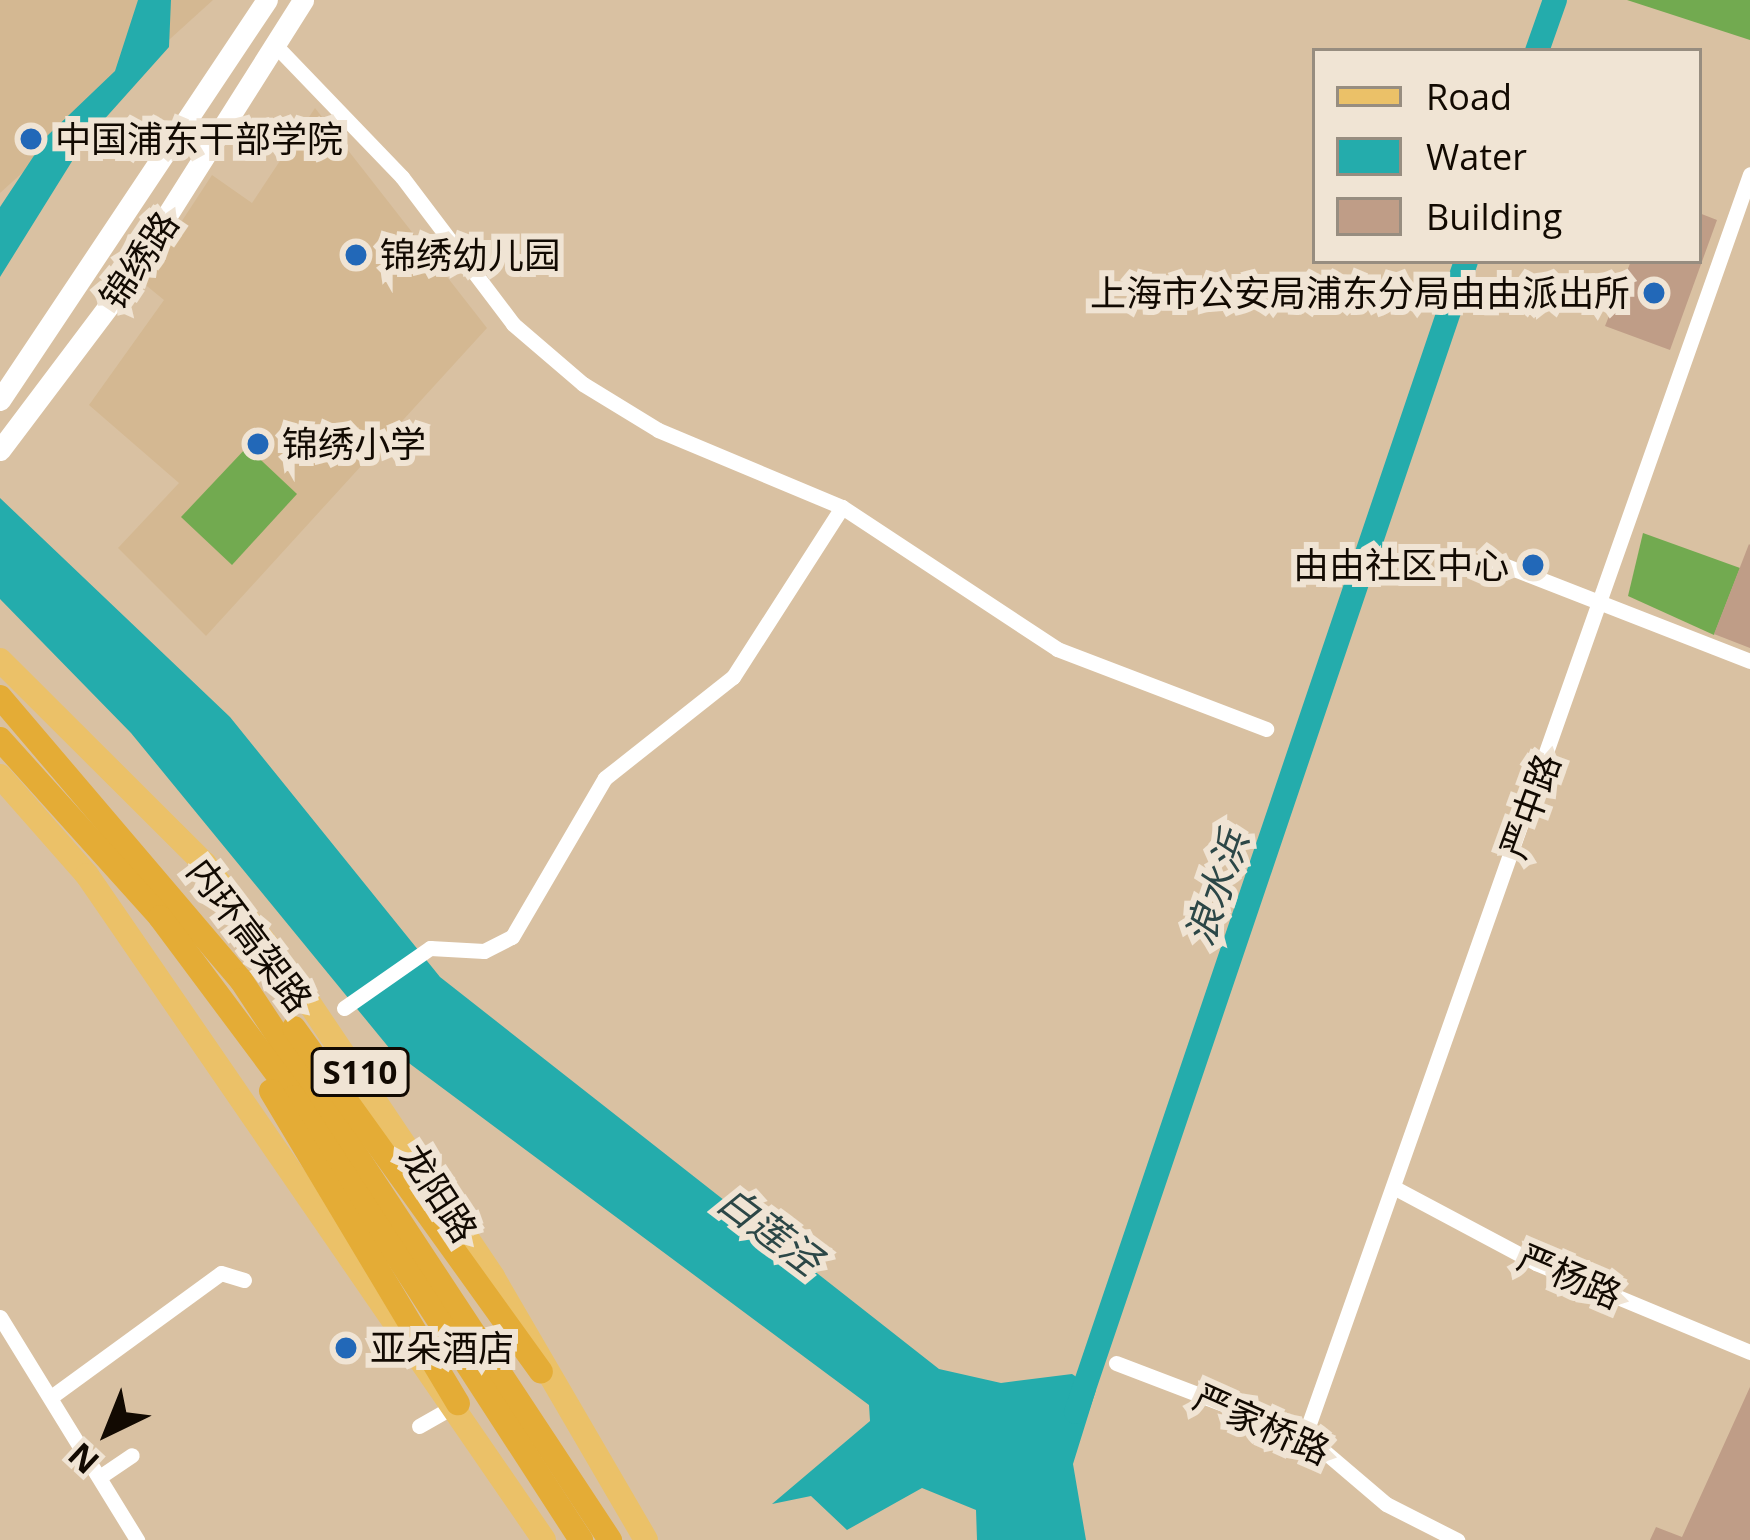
<!DOCTYPE html>
<meta charset="utf-8">
<style>
body{margin:0}
#map{position:relative;width:1750px;height:1540px;overflow:hidden;background:#d9c1a2;font-family:"Open Sans","Noto Sans SC",sans-serif}
div>[style]{position:absolute}
.built>*{inset:0;background:#d4b892}
.green>*{inset:0;background:#72aa50}
.water>*{inset:0;background:#24acac}
.river>*{height:24px;margin:-12px;padding:0 12px;transform-origin:12px;border-radius:12px;background:#24acac}
.building>*{inset:0;background:#bf9d87}
.minor>*{height:15px;margin:-7.5px;padding:0 7.5px;transform-origin:7.5px;border-radius:7.5px;background:#fff}
.secondary>*{height:21px;margin:-10.5px;padding:0 10.5px;transform-origin:10.5px;border-radius:10.5px;background:#fff}
.primary>*{height:24px;margin:-12px;padding:0 12px;transform-origin:12px;border-radius:12px;background:#ebc168}
.trunk>*{height:24px;margin:-12px;padding:0 12px;transform-origin:12px;border-radius:12px;background:#e4ac36}
.dots>*{width:33px;height:33px;translate:-50% -50%;box-sizing:border-box;border:6px solid #f0e4d4;border-radius:50%}
span{translate:-50% -50%;white-space:nowrap;text-align:center;line-height:1.15;-webkit-text-stroke:12px #f0e4d4;paint-order:stroke}
.shield-label span{padding:3px 9px;background:#f0e4d4;border:3px solid;border-radius:9px;-webkit-text-stroke-width:0}
.shield-label{font-size:33px;color:#120a02;font-weight:700}
.poi-label{font-size:36px;color:#120a02}
.left{translate:0 -50%;text-align:left}
.right{translate:-100% -50%;text-align:right}
.street-label{font-size:36px;color:#120a02}
.water-label{font-size:39px;color:#2c4747;font-style:italic}
.legend{position:absolute;left:1312px;top:48px;width:390px;height:216px;box-sizing:border-box;background:#f0e4d4;border:3px solid #978d80;margin:0;padding:15px 21px;list-style:none;font-size:36px;color:#120a02}
.legend li{display:flex;align-items:center;gap:24px;height:60px}
.legend b{width:60px;border:3px solid #978d80}
.north{position:absolute;left:48px;top:1372px;width:120px;height:120px;-webkit-text-stroke:9px #f0e4d4;paint-order:stroke;rotate:223deg;font-size:33px;font-weight:700;line-height:48px;text-align:center;color:#120a02}
.north::after{content:'';display:block;margin:auto;width:42px;height:54px;background:#120a02;clip-path:polygon(50% 0,100% 100%,50% 72%,0 100%)}
</style>
<div id="map">
<div class="built">
<i style="clip-path:polygon(0 0,213px 0,0 193px)"></i>
<i style="clip-path:polygon(315px 108px,487px 328px,206px 636px,118px 548px,179px 483px,89px 405px,164px 300px,142px 282px,212px 175px,252px 203px)"></i>
</div>
<div class="green">
<i style="clip-path:polygon(1627px 0,1750px 0,1750px 40px)"></i>
<i style="clip-path:polygon(247px 447px,297px 494px,232px 565px,181px 517px)"></i>
<i style="clip-path:polygon(1643px 533px,1740px 568px,1714px 635px,1628px 596px)"></i>
</div>
<div class="water">
<i style="clip-path:polygon(138px 0,171px 0,169px 47px,84px 142px,0 277px,0 207px,47px 136px,115px 71px)"></i>
<i style="clip-path:polygon(0 498px,230px 717px,440px 977px,939px 1369px,1001px 1383px,1072px 1374px,1096px 1390px,1073px 1464px,1086px 1540px,977px 1540px,976px 1510px,922px 1488px,847px 1530px,811px 1496px,772px 1504px,870px 1421px,869px 1405px,390px 1049px,131px 733px,0 599px)"></i>
</div>
<div class="river">
<i style="left:1537px;top:51px;width:54px;rotate:-70.6deg"></i>
<i style="left:1076px;top:1412px;width:1215px;rotate:-71.28deg"></i>
</div>
<div class="building">
<i style="clip-path:polygon(1699px 213px,1717px 220px,1670px 350px,1605px 326px,1631px 261px,1699px 261px)"></i>
<i style="clip-path:polygon(1749px 544px,1750px 545px,1750px 648px,1714px 634px)"></i>
<i style="clip-path:polygon(1750px 1387px,1750px 1540px,1650px 1540px,1656px 1527px,1682px 1537px)"></i>
</div>
<div class="minor">
<i style="left:275px;top:45px;width:183px;rotate:46.1deg"></i>
<i style="left:402px;top:177px;width:184px;rotate:52.9deg"></i>
<i style="left:513px;top:324px;width:92px;rotate:40.6deg"></i>
<i style="left:583px;top:384px;width:88px;rotate:31.5deg"></i>
<i style="left:658px;top:430px;width:199px;rotate:22.7deg"></i>
<i style="left:842px;top:507px;width:258px;rotate:33.4deg"></i>
<i style="left:1057px;top:649px;width:224px;rotate:20.9deg"></i>
<i style="left:1491px;top:560px;width:278px;rotate:21.3deg"></i>
<i style="left:344px;top:1008px;width:105px;rotate:-34.9deg"></i>
<i style="left:430px;top:948px;width:54px;rotate:3.2deg"></i>
<i style="left:484px;top:951px;width:31px;rotate:-27deg"></i>
<i style="left:512px;top:937px;width:184px;rotate:-59.7deg"></i>
<i style="left:605px;top:778px;width:163px;rotate:-38.3deg"></i>
<i style="left:733px;top:677px;width:202px;rotate:-57.3deg"></i>
<i style="left:1395px;top:1188px;width:160px;rotate:28deg"></i>
<i style="left:1536px;top:1263px;width:232px;rotate:22.6deg"></i>
<i style="left:0;top:1317px;width:262px;rotate:58.4deg"></i>
<i style="left:1116px;top:1363px;width:202px;rotate:20.9deg"></i>
<i style="left:1305px;top:1435px;width:106px;rotate:40.4deg"></i>
<i style="left:1386px;top:1504px;width:80px;rotate:26.9deg"></i>
<i style="left:51px;top:1397px;width:210px;rotate:-36.1deg"></i>
<i style="left:221px;top:1273px;width:24px;rotate:17deg"></i>
<i style="left:419px;top:1426px;width:43px;rotate:-29.6deg"></i>
<i style="left:1305px;top:1435px;width:1337px;rotate:-70.56deg"></i>
<i style="left:101px;top:1476px;width:37px;rotate:-34deg"></i>
</div>
<div class="secondary">
<i style="left:0;top:400px;width:481px;rotate:-56.3deg"></i>
<i style="left:0;top:450px;width:193px;rotate:-53deg"></i>
<i style="left:116px;top:296px;width:350px;rotate:-57.7deg"></i>
</div>
<div class="primary">
<i style="left:0;top:660px;width:289px;rotate:44.9deg"></i>
<i style="left:205px;top:864px;width:145px;rotate:52.6deg"></i>
<i style="left:293px;top:979px;width:359px;rotate:56.1deg"></i>
<i style="left:493px;top:1277px;width:304px;rotate:59.8deg"></i>
<i style="left:0;top:776px;width:132px;rotate:48.7deg"></i>
<i style="left:87px;top:875px;width:807px;rotate:55.5deg"></i>
</div>
<div class="trunk">
<i style="left:0;top:697px;width:372px;rotate:49.6deg"></i>
<i style="left:241px;top:980px;width:671px;rotate:56.62deg"></i>
<i style="left:0;top:739px;width:239px;rotate:48deg"></i>
<i style="left:160px;top:917px;width:224px;rotate:53.3deg"></i>
<i style="left:294px;top:1097px;width:528px;rotate:57.06deg"></i>
<i style="left:294px;top:1028px;width:423px;rotate:54.3deg"></i>
<i style="left:271px;top:1091px;width:364px;rotate:59.1deg"></i>
</div>
<div class="dots">
<i style="left:31px;top:139px;background:#2268b8"></i>
<i style="left:356px;top:255px;background:#2268b8"></i>
<i style="left:1654px;top:293px;background:#2268b8"></i>
<i style="left:258px;top:444px;background:#2268b8"></i>
<i style="left:1533px;top:565px;background:#2268b8"></i>
<i style="left:346px;top:1348px;background:#2268b8"></i>
</div>
<div class="shield-label">
<span style="left:360px;top:1072px">S110</span>
</div>
<div class="poi-label">
<span class="left" style="left:55px;top:139px">中国浦东干部学院</span>
<span class="left" style="left:380px;top:255px">锦绣幼儿园</span>
<span class="right" style="left:1630px;top:293px">上海市公安局浦东分局由由派出所</span>
<span class="left" style="left:282px;top:444px">锦绣小学</span>
<span class="right" style="left:1509px;top:565px">由由社区中心</span>
<span class="left" style="left:370px;top:1348px">亚朵酒店</span>
</div>
<div class="street-label">
<span style="left:139px;top:260px;rotate:-56deg">锦绣路</span>
<span style="left:1530px;top:806px;rotate:-70deg">严中路</span>
<span style="left:250px;top:935px;rotate:53deg">内环高架路</span>
<span style="left:439px;top:1193px;rotate:57deg">龙阳路</span>
<span style="left:1570px;top:1276px;rotate:23deg">严杨路</span>
<span style="left:1262px;top:1424px;rotate:24deg">严家桥路</span>
</div>
<div class="water-label">
<span style="left:1216px;top:888px;rotate:-71deg">浪水浜</span>
<span style="left:770px;top:1230px;rotate:37deg">白莲泾</span>
</div>
<ul class="legend">
<li><b style="height:15px;background:#ebc168"></b>Road</li>
<li><b style="height:33px;background:#24acac"></b>Water</li>
<li><b style="height:33px;background:#bf9d87"></b>Building</li>
</ul>
<div class="north">N</div>
</div>
